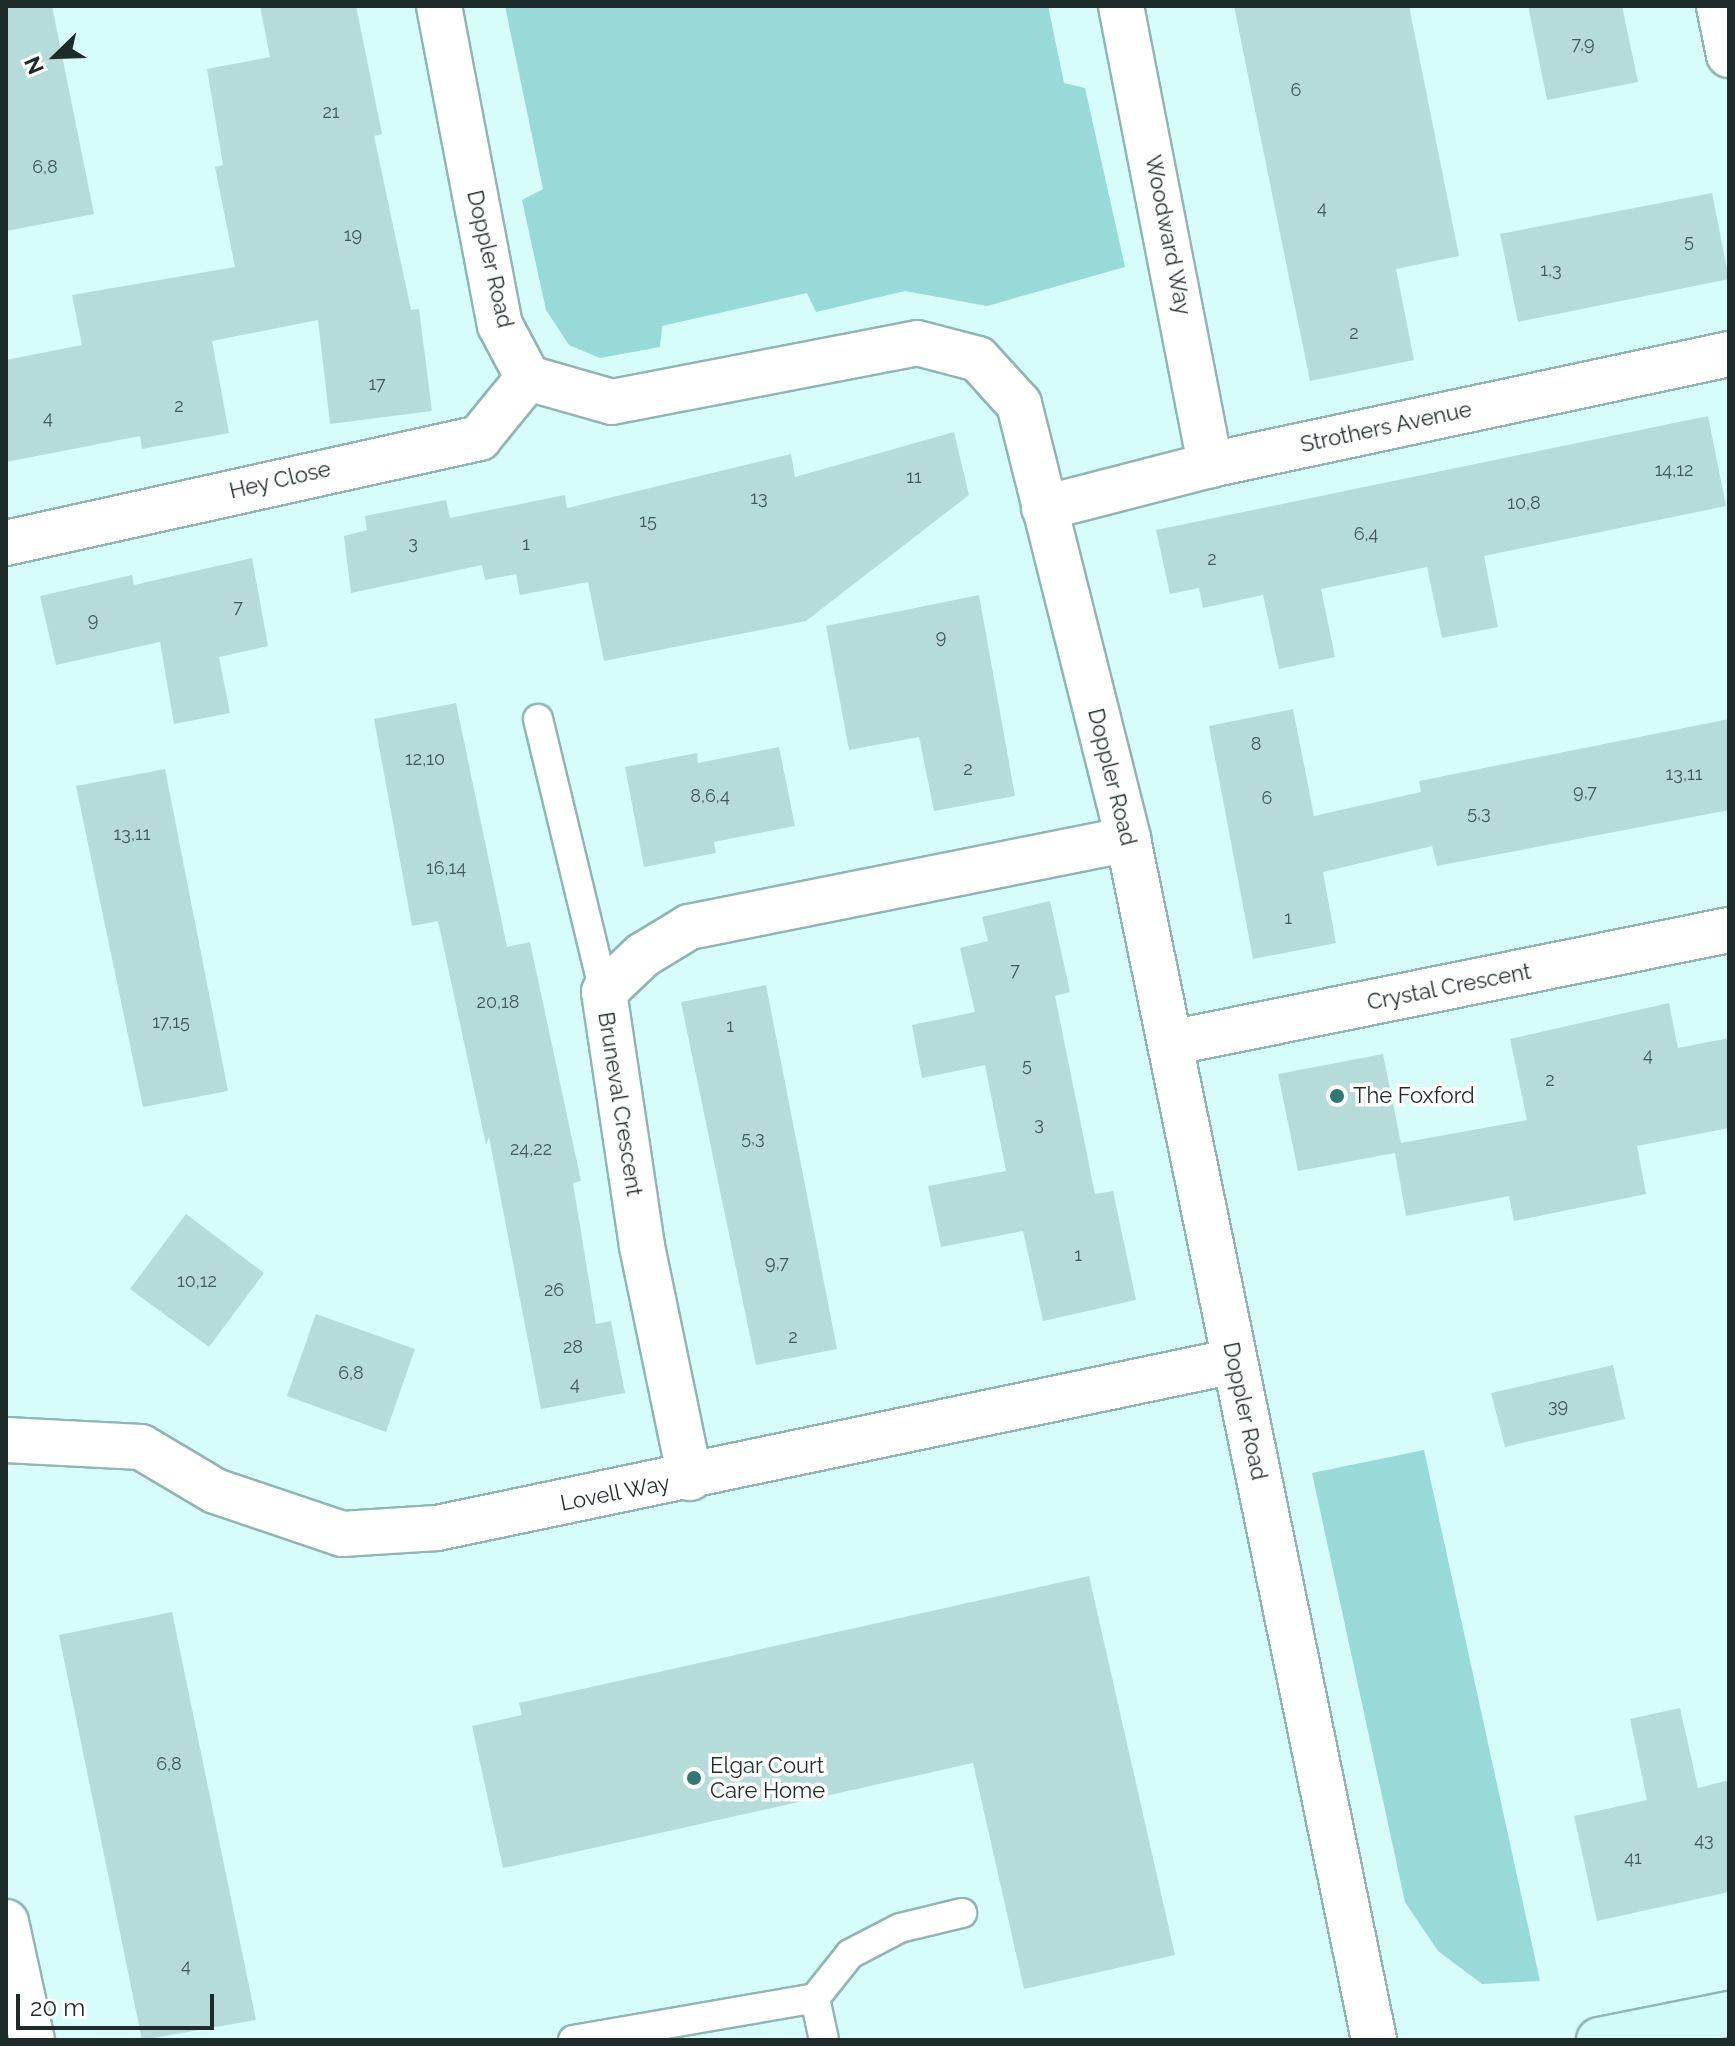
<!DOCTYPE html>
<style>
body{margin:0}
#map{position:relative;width:1735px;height:2046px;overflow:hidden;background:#d6fdfa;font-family:Raleway,sans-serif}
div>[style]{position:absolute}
.green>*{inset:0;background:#98dad7}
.building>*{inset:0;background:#b6dcda}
.roads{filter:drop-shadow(2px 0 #91b5b3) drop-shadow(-2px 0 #91b5b3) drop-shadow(0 2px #91b5b3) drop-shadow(0 -2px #91b5b3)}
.lane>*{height:28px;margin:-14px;padding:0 14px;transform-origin:14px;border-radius:14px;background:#fff}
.street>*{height:44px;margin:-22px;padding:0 22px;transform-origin:22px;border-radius:22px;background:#fff}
.secondary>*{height:44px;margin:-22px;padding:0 22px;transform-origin:22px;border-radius:22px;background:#d0fbf9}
.dots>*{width:22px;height:22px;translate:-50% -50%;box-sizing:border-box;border:4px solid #fff;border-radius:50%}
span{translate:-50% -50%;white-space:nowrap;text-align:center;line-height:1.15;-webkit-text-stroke:7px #fff;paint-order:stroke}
.number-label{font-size:18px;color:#435857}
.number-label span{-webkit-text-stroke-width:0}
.street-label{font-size:22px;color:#1d2c2b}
.poi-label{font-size:22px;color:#1d2c2b}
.left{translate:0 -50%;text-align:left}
.frame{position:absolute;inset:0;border:8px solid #1d2c2b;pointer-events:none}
.north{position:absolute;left:16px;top:16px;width:80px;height:80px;-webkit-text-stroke:6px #fff;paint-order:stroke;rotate:247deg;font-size:22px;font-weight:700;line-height:32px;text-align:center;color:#1d2c2b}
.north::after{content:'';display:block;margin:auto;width:28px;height:36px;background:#1d2c2b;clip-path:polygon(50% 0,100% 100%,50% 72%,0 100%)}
.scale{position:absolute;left:16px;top:1994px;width:198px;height:36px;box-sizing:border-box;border:4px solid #1d2c2b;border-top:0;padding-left:10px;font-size:24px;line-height:28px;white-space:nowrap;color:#1d2c2b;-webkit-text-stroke:6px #fff;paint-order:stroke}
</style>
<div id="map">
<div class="green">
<i style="clip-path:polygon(505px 6px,1048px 6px,1064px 83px,1085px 88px,1125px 267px,987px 306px,905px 291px,816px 312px,807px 293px,662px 326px,660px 347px,600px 358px,569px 345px,546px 310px,522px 200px,543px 189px)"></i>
<i style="clip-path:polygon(1424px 1450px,1540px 1981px,1482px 1984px,1438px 1951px,1405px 1902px,1312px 1473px)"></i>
</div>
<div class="building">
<i style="clip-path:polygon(6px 6px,52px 6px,94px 214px,6px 231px)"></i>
<i style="clip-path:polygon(260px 6px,356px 6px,382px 134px,374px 136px,411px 310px,419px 309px,432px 411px,330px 424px,318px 320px,212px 341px,229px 433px,142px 449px,140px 436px,6px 462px,6px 360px,82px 345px,72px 295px,235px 267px,215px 167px,223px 165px,207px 69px,270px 57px)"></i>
<i style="clip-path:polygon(1234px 6px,1409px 6px,1459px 256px,1396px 269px,1414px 360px,1310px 381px)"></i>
<i style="clip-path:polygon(1528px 6px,1622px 6px,1638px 82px,1547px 100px)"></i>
<i style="clip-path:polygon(1712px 193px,1729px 279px,1518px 322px,1500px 234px)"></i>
<i style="clip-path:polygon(1708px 416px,1726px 506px,1484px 556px,1498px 627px,1442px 638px,1427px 567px,1321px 589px,1335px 657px,1279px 669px,1263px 595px,1203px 608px,1199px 588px,1170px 594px,1156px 530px)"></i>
<i style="clip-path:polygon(954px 432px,969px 495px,806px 621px,604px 661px,588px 582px,520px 595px,516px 574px,485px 580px,482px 565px,351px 593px,344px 536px,367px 530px,365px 516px,446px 500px,450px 518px,565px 495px,567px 508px,791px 454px,795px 477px)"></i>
<i style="clip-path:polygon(252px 558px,268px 646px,219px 657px,230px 713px,174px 724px,160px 642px,56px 665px,40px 596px,132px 575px,134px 585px)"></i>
<i style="clip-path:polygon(979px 595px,1015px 796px,934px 811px,919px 737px,849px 750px,826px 626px)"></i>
<i style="clip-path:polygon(456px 703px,507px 947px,530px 942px,581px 1181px,573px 1183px,596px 1324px,611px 1321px,625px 1393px,541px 1409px,489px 1137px,486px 1145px,438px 921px,412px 926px,374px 719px)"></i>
<i style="clip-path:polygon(1293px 709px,1314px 816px,1421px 792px,1419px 781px,1729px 719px,1729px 810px,1437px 866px,1432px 846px,1323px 872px,1336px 943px,1253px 959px,1209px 726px)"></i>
<i style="clip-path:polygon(779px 747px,795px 826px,714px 842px,716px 853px,644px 867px,625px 767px,697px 753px,698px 763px)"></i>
<i style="clip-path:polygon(165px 769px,228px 1091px,143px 1107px,76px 786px)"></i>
<i style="clip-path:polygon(1050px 901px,1070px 992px,1055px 996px,1095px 1194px,1113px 1191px,1136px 1300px,1043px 1321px,1023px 1231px,941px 1247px,928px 1186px,1006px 1171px,985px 1065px,922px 1078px,912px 1025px,975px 1012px,960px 948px,988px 941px,982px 917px)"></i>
<i style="clip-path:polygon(766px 985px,837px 1349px,756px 1365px,681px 1002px)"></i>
<i style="clip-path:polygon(1669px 1003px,1678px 1048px,1729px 1038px,1729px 1128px,1637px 1146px,1646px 1194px,1514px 1221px,1509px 1196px,1406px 1216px,1395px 1153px,1298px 1171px,1278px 1074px,1383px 1054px,1401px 1143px,1527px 1120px,1510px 1039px)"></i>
<i style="clip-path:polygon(186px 1214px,264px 1273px,209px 1347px,130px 1289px)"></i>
<i style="clip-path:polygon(316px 1314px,415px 1349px,386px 1432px,287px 1396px)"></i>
<i style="clip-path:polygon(1613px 1365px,1625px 1419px,1505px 1447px,1491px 1393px)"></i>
<i style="clip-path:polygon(1089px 1576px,1175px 1955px,1024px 1989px,973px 1763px,503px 1868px,472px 1726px,522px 1715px,519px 1703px)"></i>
<i style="clip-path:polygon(172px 1612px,256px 2020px,142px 2040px,59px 1635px)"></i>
<i style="clip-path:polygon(1680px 1708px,1698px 1788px,1729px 1780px,1729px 1892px,1597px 1921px,1574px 1816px,1647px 1800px,1630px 1719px)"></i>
</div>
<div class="roads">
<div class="lane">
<i style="left:538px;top:719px;width:281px;rotate:76.4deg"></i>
<i style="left:573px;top:2040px;width:246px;rotate:-9.8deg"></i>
<i style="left:824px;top:2040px;width:43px;rotate:-102.1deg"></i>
<i style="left:815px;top:1998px;width:56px;rotate:-51.5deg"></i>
<i style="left:850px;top:1954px;width:56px;rotate:-27.5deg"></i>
<i style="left:900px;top:1928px;width:64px;rotate:-13.6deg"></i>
</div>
<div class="street">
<i style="left:439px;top:6px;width:325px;rotate:79.2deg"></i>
<i style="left:500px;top:325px;width:60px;rotate:62.2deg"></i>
<i style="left:528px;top:378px;width:87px;rotate:15.9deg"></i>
<i style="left:612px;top:402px;width:311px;rotate:-10.9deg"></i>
<i style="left:917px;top:343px;width:63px;rotate:14.7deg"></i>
<i style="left:978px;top:359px;width:61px;rotate:47.7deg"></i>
<i style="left:1019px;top:404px;width:448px;rotate:75.9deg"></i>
<i style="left:1128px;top:839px;width:1226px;rotate:78.42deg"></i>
<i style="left:1121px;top:6px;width:468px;rotate:79deg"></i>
<i style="left:1719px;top:6px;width:50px;rotate:78.5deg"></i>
<i style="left:1044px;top:508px;width:171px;rotate:-14.5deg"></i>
<i style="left:1210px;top:465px;width:531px;rotate:-12.07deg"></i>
<i style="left:6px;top:543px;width:485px;rotate:-12.5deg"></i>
<i style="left:479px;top:438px;width:77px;rotate:-50.8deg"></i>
<i style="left:1170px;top:1043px;width:570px;rotate:-11.43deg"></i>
<i style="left:6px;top:1440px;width:135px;rotate:3deg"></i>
<i style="left:141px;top:1447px;width:86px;rotate:30.7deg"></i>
<i style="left:215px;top:1491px;width:134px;rotate:18.7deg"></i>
<i style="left:342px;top:1534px;width:95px;rotate:-3.6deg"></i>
<i style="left:437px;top:1528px;width:814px;rotate:-11.83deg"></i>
<i style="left:690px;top:1478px;width:237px;rotate:-101.7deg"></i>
<i style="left:642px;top:1246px;width:257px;rotate:-98.5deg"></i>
<i style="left:604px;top:992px;width:54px;rotate:-43.5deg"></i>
<i style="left:643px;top:955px;width:54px;rotate:-31.3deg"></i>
<i style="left:689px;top:927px;width:448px;rotate:-11.3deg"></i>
<i style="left:6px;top:1922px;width:121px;rotate:77.6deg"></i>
</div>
<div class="secondary">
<i style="left:1599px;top:2040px;width:133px;rotate:-11.3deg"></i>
</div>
</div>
<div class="dots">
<i style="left:1337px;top:1096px;background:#2e7774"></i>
<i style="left:694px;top:1778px;background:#2e7774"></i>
</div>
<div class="number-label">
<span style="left:1583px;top:44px">7,9</span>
<span style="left:1296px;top:90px">6</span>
<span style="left:331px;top:112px">21</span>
<span style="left:45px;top:167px">6,8</span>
<span style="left:1322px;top:208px">4</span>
<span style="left:353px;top:235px">19</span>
<span style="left:1689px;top:241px">5</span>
<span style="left:1551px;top:270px">1,3</span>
<span style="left:1354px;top:333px">2</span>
<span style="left:377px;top:384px">17</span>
<span style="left:179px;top:406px">2</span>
<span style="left:48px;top:418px">4</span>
<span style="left:1674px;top:470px">14,12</span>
<span style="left:914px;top:477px">11</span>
<span style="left:759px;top:498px">13</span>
<span style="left:1524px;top:503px">10,8</span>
<span style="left:648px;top:521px">15</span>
<span style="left:1366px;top:534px">6,4</span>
<span style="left:413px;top:543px">3</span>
<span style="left:526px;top:544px">1</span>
<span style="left:1212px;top:559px">2</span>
<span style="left:238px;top:607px">7</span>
<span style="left:93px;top:620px">9</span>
<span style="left:941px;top:637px">9</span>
<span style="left:1256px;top:744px">8</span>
<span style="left:425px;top:759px">12,10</span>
<span style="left:968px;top:769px">2</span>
<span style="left:1684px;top:774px">13,11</span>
<span style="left:1585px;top:792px">9,7</span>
<span style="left:710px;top:796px">8,6,4</span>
<span style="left:1267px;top:798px">6</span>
<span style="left:1479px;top:813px">5,3</span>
<span style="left:132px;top:834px">13,11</span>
<span style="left:446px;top:868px">16,14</span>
<span style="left:1288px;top:918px">1</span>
<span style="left:1015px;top:970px">7</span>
<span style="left:498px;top:1002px">20,18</span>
<span style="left:171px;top:1022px">17,15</span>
<span style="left:730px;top:1026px">1</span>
<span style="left:1648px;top:1055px">4</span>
<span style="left:1027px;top:1065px">5</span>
<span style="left:1550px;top:1080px">2</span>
<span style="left:1039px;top:1124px">3</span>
<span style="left:753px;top:1138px">5,3</span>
<span style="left:531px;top:1149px">24,22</span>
<span style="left:1078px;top:1255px">1</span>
<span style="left:777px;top:1263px">9,7</span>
<span style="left:197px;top:1281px">10,12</span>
<span style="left:554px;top:1290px">26</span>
<span style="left:793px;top:1337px">2</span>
<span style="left:573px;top:1347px">28</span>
<span style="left:351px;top:1373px">6,8</span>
<span style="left:575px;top:1384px">4</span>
<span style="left:1558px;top:1406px">39</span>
<span style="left:169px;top:1764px">6,8</span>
<span style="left:1704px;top:1840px">43</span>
<span style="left:1633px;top:1858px">41</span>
<span style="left:186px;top:1966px">4</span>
</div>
<div class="street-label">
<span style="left:1168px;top:235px;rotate:79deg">Woodward Way</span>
<span style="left:490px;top:259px;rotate:77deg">Doppler Road</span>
<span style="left:1386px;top:427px;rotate:-12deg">Strothers Avenue</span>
<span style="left:280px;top:480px;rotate:-13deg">Hey Close</span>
<span style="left:1112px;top:777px;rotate:76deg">Doppler Road</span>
<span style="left:1449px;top:987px;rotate:-11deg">Crystal Crescent</span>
<span style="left:620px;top:1104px;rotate:81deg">Bruneval Crescent</span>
<span style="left:1245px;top:1411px;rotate:78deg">Doppler Road</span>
<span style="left:615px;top:1493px;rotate:-11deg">Lovell Way</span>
</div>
<div class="poi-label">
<span class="left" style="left:1353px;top:1096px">The Foxford</span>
<span class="left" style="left:710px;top:1778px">Elgar Court<br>Care Home</span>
</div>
<div class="frame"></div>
<div class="north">N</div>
<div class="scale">20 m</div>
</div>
